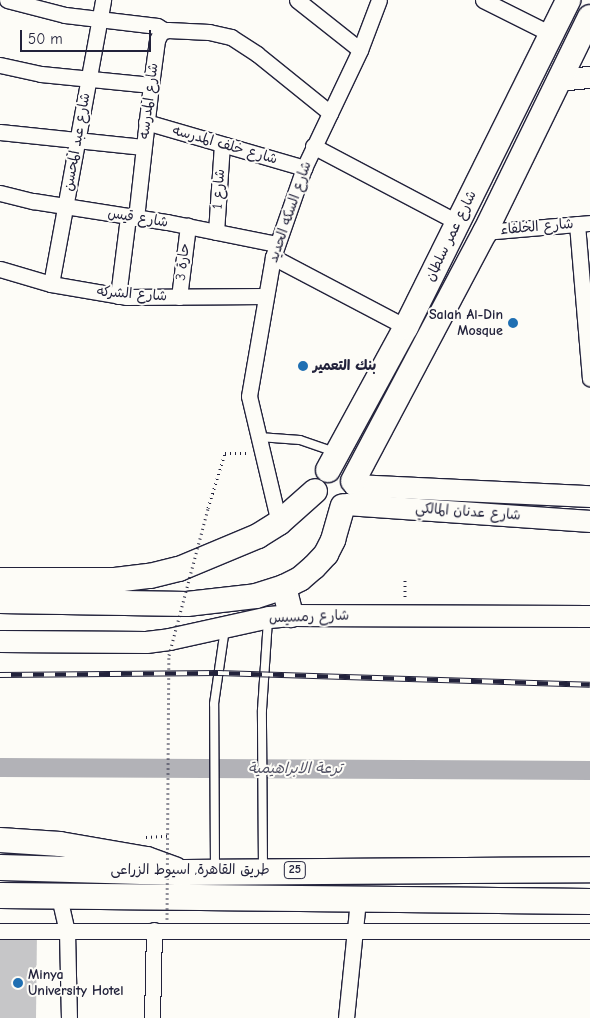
<!DOCTYPE html>
<meta charset="utf-8">
<style>
body{margin:0}
#map{position:relative;width:590px;height:1018px;overflow:hidden;background:#fdfcf7;font-family:"Comic Neue","Playpen Sans Arabic",sans-serif}
div>[style]{position:absolute}
.canal>*{height:19px;margin:-9.5px;padding:0 9.5px;transform-origin:9.5px;border-radius:9.5px;background:#b2b2b7}
.building>*{inset:0;background:#c6c6c8}
.path>*{height:3px;margin-top:-1.5px;transform-origin:0;background:repeating-linear-gradient(90deg,#22223b 0 1px,transparent 0 5px)}
.roads{filter:drop-shadow(1px 0 #22223b) drop-shadow(-1px 0 #22223b) drop-shadow(0 1px #22223b) drop-shadow(0 -1px #22223b)}
.service>*{height:8px;margin:-4px;padding:0 4px;transform-origin:4px;border-radius:4px;background:#fdfcf7}
.minor>*{height:15px;margin:-7.5px;padding:0 7.5px;transform-origin:7.5px;border-radius:7.5px;background:#fdfcf7}
.secondary>*{height:21px;margin:-10.5px;padding:0 10.5px;transform-origin:10.5px;border-radius:10.5px;background:#fdfcf7}
.primary>*{height:24px;margin:-12px;padding:0 12px;transform-origin:12px;border-radius:12px;background:#fdfcf7}
.trunk>*{height:25px;margin:-12.5px;padding:0 12.5px;transform-origin:12.5px;border-radius:12.5px;background:#fdfcf7}
.rail>*{height:5.5px;margin-top:-2.75px;transform-origin:0;background:repeating-linear-gradient(90deg,#fdfcf7 0 11px,#22223b 0 22px);box-sizing:border-box;border-block:1px solid #22223b}
.path-bridge>*{height:3px;margin-top:-1.5px;transform-origin:0;background:repeating-linear-gradient(90deg,#22223b 0 1px,transparent 0 5px)}
.dots>*{width:14px;height:14px;translate:-50% -50%;box-sizing:border-box;border:2px solid #fdfcf7;border-radius:50%}
span{translate:-50% -50%;white-space:nowrap;text-align:center;line-height:1.15;-webkit-text-stroke:4px #fdfcf7;paint-order:stroke}
.shield-label span{padding:1px 4px;background:#fdfcf7;border:1px solid;border-radius:4px;-webkit-text-stroke-width:0}
.shield-label{font-size:12px;color:#22223b;font-weight:700}
.street-label{font-size:14px;color:#22223b}
.poi-label{font-size:14px;color:#22223b;font-weight:700}
.right{translate:-100% -50%;text-align:right}
.left{translate:0 -50%;text-align:left}
.water-label{font-size:15px;color:#545466;font-style:italic}
.scale{position:absolute;left:20px;top:30px;width:131px;height:22px;box-sizing:border-box;border:2px solid #22223b;border-top:0;padding-left:6px;font-size:15px;line-height:18px;white-space:nowrap;color:#22223b;-webkit-text-stroke:4px #fdfcf7;paint-order:stroke}
</style>
<div id="map">
<div class="canal">
<i style="left:0;top:767px;width:590px;rotate:0.29deg"></i>
</div>
<div class="building">
<i style="clip-path:polygon(37px 931px,36px 1018px,0 1018px,0 936px)"></i>
</div>
<div class="path">
<i style="left:208px;top:508px;width:58px;rotate:-72.8deg"></i>
<i style="left:225px;top:453px;width:22px"></i>
<i style="left:405px;top:597px;width:20px;rotate:-90deg"></i>
<i style="left:146px;top:837px;width:22px;rotate:-3deg"></i>
</div>
<div class="roads">
<div class="service">
<i style="left:259px;top:437px;width:41px;rotate:4.2deg"></i>
<i style="left:300px;top:440px;width:36px;rotate:19deg"></i>
<i style="left:263px;top:868px;width:158px;rotate:-90.4deg"></i>
<i style="left:262px;top:710px;width:90px;rotate:-86.2deg"></i>
<i style="left:215px;top:869px;width:165px;rotate:-90.3deg"></i>
<i style="left:214px;top:704px;width:76px;rotate:-81.7deg"></i>
</div>
<div class="minor">
<i style="left:7px;top:0;width:60px;rotate:14.5deg"></i>
<i style="left:65px;top:15px;width:93px;rotate:6.8deg"></i>
<i style="left:157px;top:26px;width:8px;rotate:30deg"></i>
<i style="left:297px;top:0;width:80px;rotate:38.4deg"></i>
<i style="left:483px;top:0;width:76px;rotate:26.6deg"></i>
<i style="left:0;top:65px;width:42px;rotate:12.4deg"></i>
<i style="left:41px;top:74px;width:111px;rotate:5.7deg"></i>
<i style="left:146px;top:122px;width:165px;rotate:16.2deg"></i>
<i style="left:0;top:132px;width:144px;rotate:6deg"></i>
<i style="left:313px;top:146px;width:163px;rotate:27.8deg"></i>
<i style="left:0;top:193px;width:34px;rotate:14deg"></i>
<i style="left:33px;top:201px;width:136px;rotate:8.9deg"></i>
<i style="left:167px;top:222px;width:111px;rotate:11.4deg"></i>
<i style="left:136px;top:218px;width:134px;rotate:-83.6deg"></i>
<i style="left:151px;top:85px;width:45px;rotate:-82.4deg"></i>
<i style="left:157px;top:40px;width:9px;rotate:-63deg"></i>
<i style="left:161px;top:32px;width:7px;rotate:-16deg"></i>
<i style="left:168px;top:30px;width:41px;rotate:2.8deg"></i>
<i style="left:209px;top:32px;width:23px;rotate:13deg"></i>
<i style="left:231px;top:37px;width:31px;rotate:33deg"></i>
<i style="left:257px;top:54px;width:94px;rotate:38.9deg"></i>
<i style="left:577px;top:224px;width:155px;rotate:85.2deg"></i>
<i style="left:216px;top:232px;width:87px;rotate:-86.1deg"></i>
<i style="left:485px;top:232px;width:105px;rotate:-4.9deg"></i>
<i style="left:273px;top:257px;width:150px;rotate:27.8deg"></i>
<i style="left:0;top:269px;width:53px;rotate:16.4deg"></i>
<i style="left:51px;top:284px;width:76px;rotate:9.8deg"></i>
<i style="left:126px;top:297px;width:140px;rotate:-0.4deg"></i>
<i style="left:51px;top:284px;width:289px;rotate:-79.6deg"></i>
<i style="left:118px;top:296px;width:80px;rotate:-82.8deg"></i>
<i style="left:179px;top:297px;width:72px;rotate:-82.8deg"></i>
<i style="left:279px;top:523px;width:130px;rotate:-103.3deg"></i>
<i style="left:249px;top:396px;width:141px;rotate:-80.2deg"></i>
<i style="left:273px;top:257px;width:94px;rotate:-70.8deg"></i>
<i style="left:304px;top:168px;width:131px;rotate:-64.6deg"></i>
<i style="left:360px;top:50px;width:53px;rotate:-69.2deg"></i>
<i style="left:59px;top:897px;width:35px;rotate:77deg"></i>
<i style="left:67px;top:931px;width:87px;rotate:88.7deg"></i>
<i style="left:0;top:931px;width:590px"></i>
<i style="left:152px;top:1018px;width:88px;rotate:-88.7deg"></i>
<i style="left:346px;top:1018px;width:120px;rotate:-84.2deg"></i>
</div>
<div class="secondary">
<i style="left:559px;top:80px;width:31px;rotate:-6deg"></i>
<i style="left:354px;top:485px;width:236px;rotate:2.7deg"></i>
<i style="left:346px;top:504px;width:245px;rotate:4deg"></i>
<i style="left:0;top:641px;width:146px;rotate:0.4deg"></i>
<i style="left:146px;top:642px;width:23px;rotate:-7deg"></i>
<i style="left:169px;top:639px;width:102px;rotate:-12.4deg"></i>
<i style="left:269px;top:617px;width:22px;rotate:-5deg"></i>
<i style="left:291px;top:615px;width:299px;rotate:0.2deg"></i>
</div>
<div class="primary">
<i style="left:328px;top:470px;width:163px;rotate:-61.4deg"></i>
<i style="left:406px;top:327px;width:365px;rotate:-63.6deg"></i>
<i style="left:353px;top:481px;width:282px;rotate:-62.1deg"></i>
<i style="left:485px;top:232px;width:239px;rotate:-64deg"></i>
<i style="left:0;top:580px;width:115px"></i>
<i style="left:115px;top:580px;width:35px;rotate:-7deg"></i>
<i style="left:150px;top:576px;width:30px;rotate:-14deg"></i>
<i style="left:179px;top:569px;width:86px;rotate:-22.7deg"></i>
<i style="left:258px;top:536px;width:25px;rotate:-32deg"></i>
<i style="left:279px;top:523px;width:48px;rotate:-41.6deg"></i>
<i style="left:284px;top:587px;width:29px;rotate:76deg"></i>
<i style="left:0;top:601px;width:187px;rotate:0.9deg"></i>
<i style="left:187px;top:604px;width:69px;rotate:-6.6deg"></i>
<i style="left:256px;top:596px;width:29px;rotate:-18deg"></i>
<i style="left:284px;top:587px;width:18px;rotate:-27deg"></i>
<i style="left:300px;top:579px;width:18px;rotate:-41deg"></i>
<i style="left:314px;top:567px;width:18px;rotate:-47deg"></i>
<i style="left:326px;top:554px;width:16px;rotate:-63deg"></i>
<i style="left:333px;top:540px;width:35px;rotate:-74deg"></i>
<i style="left:0;top:840px;width:60px;rotate:3.8deg"></i>
<i style="left:60px;top:844px;width:88px;rotate:9.8deg"></i>
<i style="left:147px;top:859px;width:30px;rotate:20deg"></i>
</div>
<div class="trunk">
<i style="left:0;top:867px;width:184px;rotate:1.6deg"></i>
<i style="left:184px;top:872px;width:406px;rotate:-0.4deg"></i>
<i style="left:0;top:895px;width:590px;rotate:0.58deg"></i>
</div>
</div>
<div class="rail">
<i style="left:0;top:675px;width:218px;rotate:-0.5deg"></i>
<i style="left:218px;top:673px;width:372px;rotate:1.8deg"></i>
</div>
<div class="path-bridge">
<i style="left:167px;top:919px;width:264px;rotate:-89.6deg"></i>
<i style="left:169px;top:655px;width:152px;rotate:-75.1deg"></i>
</div>
<div class="dots">
<i style="left:513px;top:323px;background:#1f6fb2"></i>
<i style="left:303px;top:366px;background:#1f6fb2"></i>
<i style="left:18px;top:983px;background:#1f6fb2"></i>
</div>
<div class="shield-label">
<span style="left:295px;top:870px">25</span>
</div>
<div class="street-label">
<span style="left:149px;top:101px;rotate:-83deg">شارع المدرسه</span>
<span style="left:77px;top:142px;rotate:-80deg">شارع عبد المحسن</span>
<span style="left:225px;top:145px;rotate:16deg">شارع خلف المدرسه</span>
<span style="left:219px;top:189px;rotate:-86deg">شارع 1</span>
<span style="left:290px;top:212px;rotate:-71deg">شارع السكه الحديد</span>
<span style="left:138px;top:218px;rotate:9deg">شارع قيس</span>
<span style="left:537px;top:227px;rotate:-5deg">شارع الخلفاء</span>
<span style="left:451px;top:236px;rotate:-64deg">شارع عمر سلطان</span>
<span style="left:183px;top:262px;rotate:-83deg">حارة 3</span>
<span style="left:132px;top:294px;rotate:4deg">شارع الشركه</span>
<span style="left:468px;top:512px;rotate:4deg">شارع عدنان المالكي</span>
<span style="left:309px;top:617px;rotate:-2deg">شارع رمسيس</span>
<span style="left:190px;top:870px">طريق القاهرة, اسيوط الزراعى</span>
</div>
<div class="poi-label">
<span class="right" style="left:503px;top:323px">Salah Al-Din<br>Mosque</span>
<span class="left" style="left:313px;top:366px">بنك التعمير</span>
<span class="left" style="left:28px;top:983px">Minya<br>University Hotel</span>
</div>
<div class="water-label">
<span style="left:295px;top:769px">ترعة الابراهيمية</span>
</div>
<div class="scale">50 m</div>
</div>
